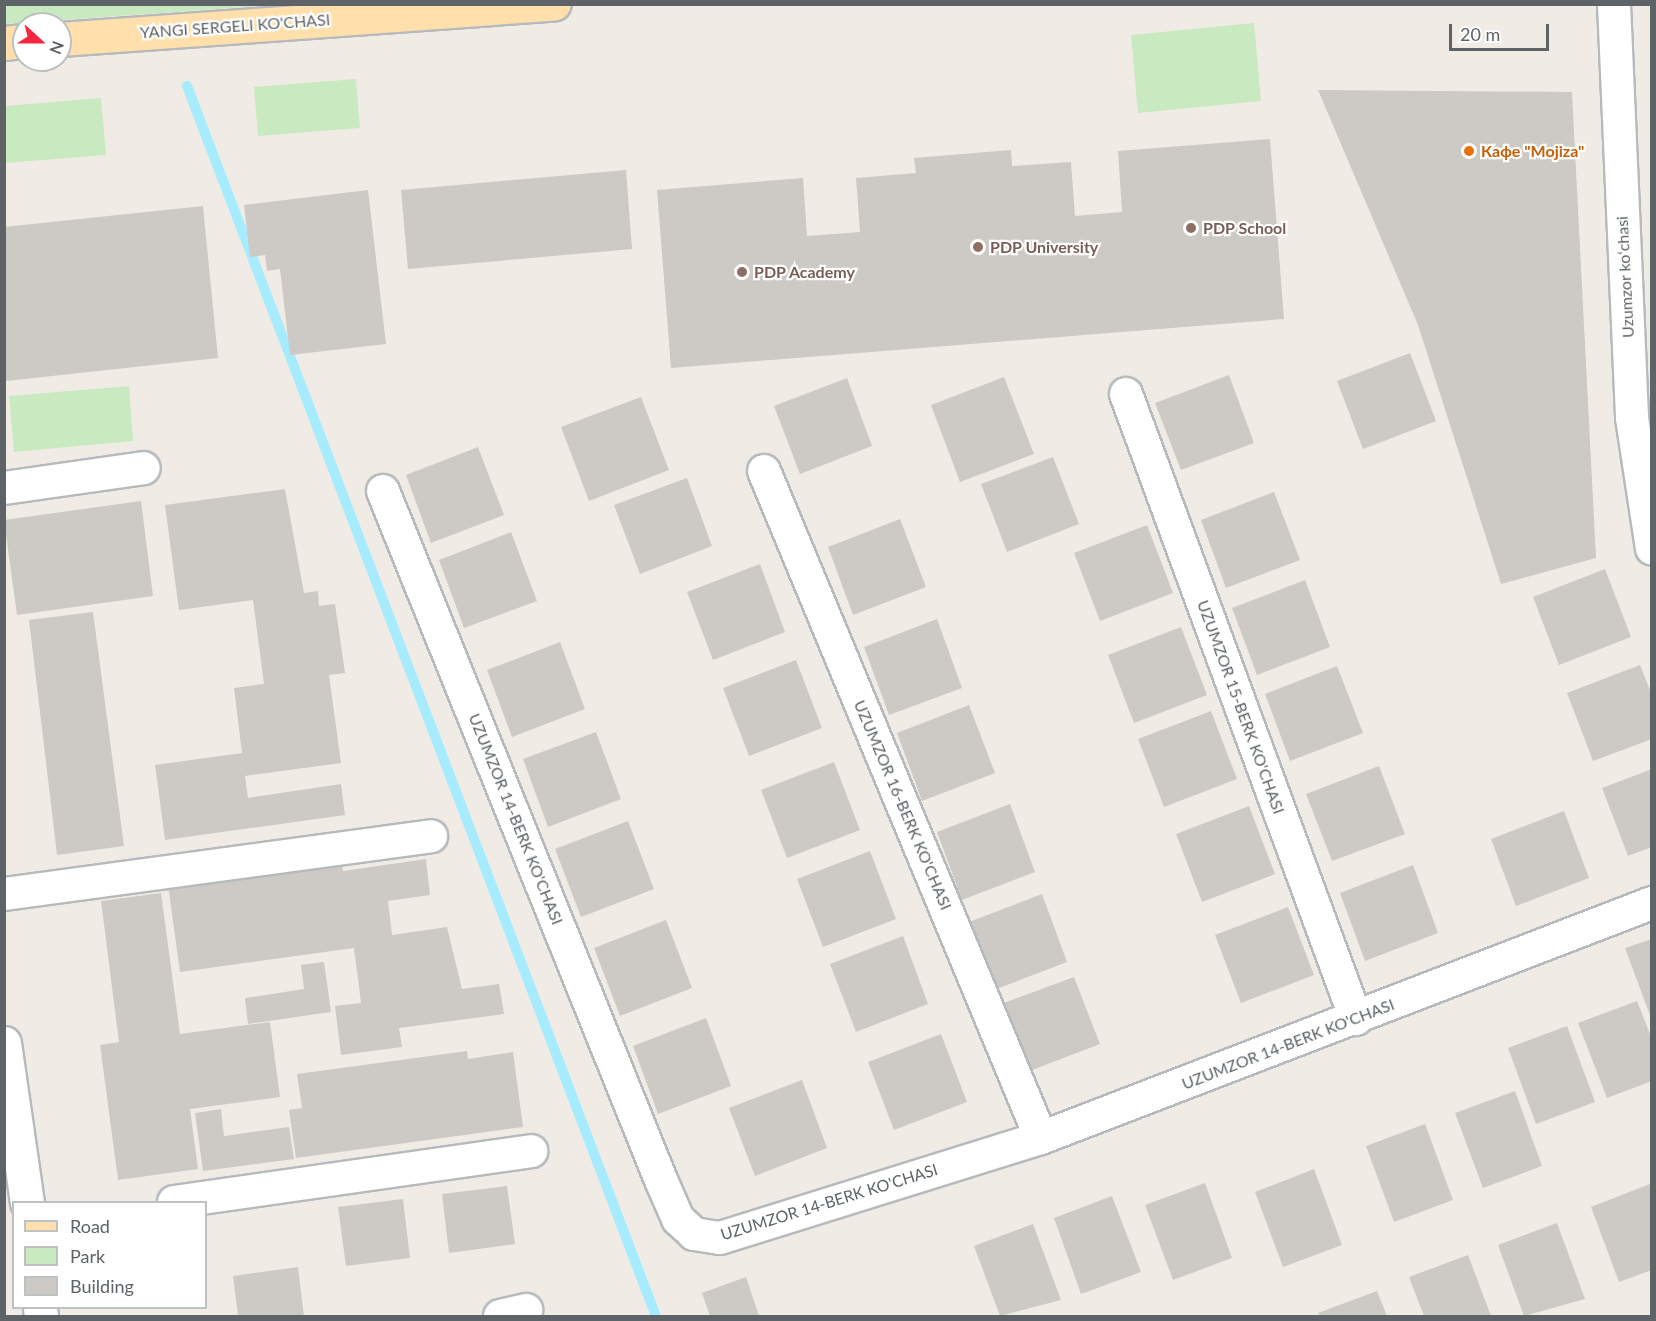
<!DOCTYPE html>
<meta charset="utf-8">
<style>
body{margin:0}
#map{position:relative;width:1656px;height:1321px;overflow:hidden;background:#f0ece5;font-family:Lato,sans-serif}
div>[style]{position:absolute}
.green>*{inset:0;background:#c9e9c0}
.stream>*{height:10px;margin:-5px;padding:0 5px;transform-origin:5px;border-radius:5px;background:#a7ebff}
.building>*{inset:0;background:#cdc9c4}
.roads{filter:drop-shadow(2px 0 #b6babd) drop-shadow(-2px 0 #b6babd) drop-shadow(0 2px #b6babd) drop-shadow(0 -2px #b6babd)}
.street>*{height:32px;margin:-16px;padding:0 16px;transform-origin:16px;border-radius:16px;background:#fff}
.secondary>*{height:33px;margin:-16.5px;padding:0 16.5px;transform-origin:16.5px;border-radius:16.5px;background:#fff}
.primary>*{height:33px;margin:-16.5px;padding:0 16.5px;transform-origin:16.5px;border-radius:16.5px;background:#ffe0ac}
.dots>*{width:16px;height:16px;translate:-50% -50%;box-sizing:border-box;border:3px solid #fff;border-radius:50%}
span{translate:-50% -50%;white-space:nowrap;text-align:center;line-height:1.15;-webkit-text-stroke:4.5px #fff;paint-order:stroke}
.street-label{font-size:16px;color:#5d6367}
.food-label{font-size:16px;color:#c56008;font-weight:700}
.left{translate:0 -50%;text-align:left}
.education-label{font-size:16px;color:#785e54;font-weight:700}
.frame{position:absolute;inset:0;border:6px solid #5d6367;pointer-events:none}
.legend{position:absolute;left:12px;top:1201px;width:195px;height:108px;box-sizing:border-box;background:#fff;border:2px solid #bec1c2;margin:0;padding:8px 10px;list-style:none;font-size:18px;color:#5d6367}
.legend li{display:flex;align-items:center;gap:12px;height:30px}
.legend b{width:30px;border:2px solid #bec1c2}
.north{position:absolute;left:12px;top:12px;width:60px;height:60px;box-sizing:border-box;background:#fff;border:2px solid #bec1c2;border-radius:50%;rotate:111deg;font-size:16px;font-weight:700;line-height:24px;text-align:center;color:#5d6367}
.north::after{content:'';display:block;margin:auto;width:21px;height:27px;background:#f62641;clip-path:polygon(50% 0,100% 100%,50% 72%,0 100%)}
.scale{position:absolute;left:1449px;top:24px;width:100px;height:27px;box-sizing:border-box;border:3px solid #5d6367;border-top:0;padding-left:8px;font-size:18px;line-height:21px;white-space:nowrap;color:#5d6367;-webkit-text-stroke:4px #fff;paint-order:stroke}
</style>
<div id="map">
<div class="green">
<i style="clip-path:polygon(5px 5px,7px 4px,275px 5px,5px 24px)"></i>
<i style="clip-path:polygon(1254px 23px,1261px 101px,1138px 113px,1131px 35px)"></i>
<i style="clip-path:polygon(356px 79px,360px 128px,258px 136px,254px 87px)"></i>
<i style="clip-path:polygon(101px 98px,106px 155px,5px 163px,5px 106px)"></i>
<i style="clip-path:polygon(129px 386px,133px 441px,14px 452px,9px 396px)"></i>
</div>
<div class="stream">
<i style="left:187px;top:86px;width:1316px;rotate:69.13deg"></i>
</div>
<div class="building">
<i style="clip-path:polygon(1318px 90px,1572px 92px,1596px 558px,1501px 584px,1418px 325px)"></i>
<i style="clip-path:polygon(1270px 139px,1284px 319px,671px 368px,657px 190px,803px 178px,807px 236px,860px 232px,856px 178px,916px 173px,914px 158px,1011px 150px,1012px 166px,1071px 162px,1075px 216px,1122px 212px,1118px 151px)"></i>
<i style="clip-path:polygon(626px 170px,632px 249px,408px 269px,401px 190px)"></i>
<i style="clip-path:polygon(368px 190px,386px 344px,290px 355px,280px 269px,267px 271px,265px 255px,250px 257px,244px 205px)"></i>
<i style="clip-path:polygon(203px 206px,218px 358px,6px 381px,4px 227px)"></i>
<i style="clip-path:polygon(1410px 353px,1436px 421px,1363px 449px,1337px 381px)"></i>
<i style="clip-path:polygon(1229px 375px,1254px 443px,1181px 470px,1155px 403px)"></i>
<i style="clip-path:polygon(1004px 377px,1034px 454px,960px 482px,931px 405px)"></i>
<i style="clip-path:polygon(847px 378px,872px 446px,800px 474px,774px 406px)"></i>
<i style="clip-path:polygon(641px 397px,669px 470px,589px 501px,561px 427px)"></i>
<i style="clip-path:polygon(478px 447px,504px 515px,431px 543px,406px 475px)"></i>
<i style="clip-path:polygon(1053px 457px,1079px 524px,1007px 552px,981px 484px)"></i>
<i style="clip-path:polygon(687px 478px,712px 546px,640px 574px,614px 505px)"></i>
<i style="clip-path:polygon(285px 489px,304px 593px,318px 591px,319px 606px,335px 604px,345px 673px,329px 675px,341px 763px,245px 776px,248px 798px,341px 784px,345px 815px,165px 840px,155px 765px,242px 753px,234px 688px,264px 684px,253px 600px,179px 610px,165px 505px)"></i>
<i style="clip-path:polygon(1274px 492px,1300px 560px,1226px 588px,1201px 520px)"></i>
<i style="clip-path:polygon(141px 501px,153px 596px,17px 615px,4px 520px)"></i>
<i style="clip-path:polygon(900px 519px,926px 587px,853px 615px,828px 547px)"></i>
<i style="clip-path:polygon(1147px 525px,1173px 593px,1100px 621px,1074px 553px)"></i>
<i style="clip-path:polygon(511px 532px,537px 601px,464px 628px,439px 560px)"></i>
<i style="clip-path:polygon(760px 564px,785px 632px,713px 660px,687px 592px)"></i>
<i style="clip-path:polygon(1605px 569px,1631px 637px,1559px 665px,1533px 597px)"></i>
<i style="clip-path:polygon(1305px 580px,1330px 647px,1257px 675px,1232px 608px)"></i>
<i style="clip-path:polygon(93px 612px,124px 846px,57px 855px,29px 620px)"></i>
<i style="clip-path:polygon(937px 619px,962px 688px,889px 715px,864px 647px)"></i>
<i style="clip-path:polygon(1181px 627px,1207px 695px,1134px 723px,1108px 655px)"></i>
<i style="clip-path:polygon(560px 642px,585px 709px,512px 737px,487px 670px)"></i>
<i style="clip-path:polygon(796px 660px,822px 728px,749px 756px,723px 688px)"></i>
<i style="clip-path:polygon(1640px 665px,1652px 695px,1652px 739px,1593px 761px,1567px 693px)"></i>
<i style="clip-path:polygon(1337px 666px,1363px 733px,1290px 761px,1265px 694px)"></i>
<i style="clip-path:polygon(969px 705px,995px 773px,922px 801px,897px 733px)"></i>
<i style="clip-path:polygon(1211px 711px,1237px 779px,1164px 807px,1138px 739px)"></i>
<i style="clip-path:polygon(596px 732px,621px 799px,548px 827px,523px 759px)"></i>
<i style="clip-path:polygon(834px 762px,860px 830px,787px 858px,761px 790px)"></i>
<i style="clip-path:polygon(1379px 766px,1405px 834px,1332px 861px,1306px 794px)"></i>
<i style="clip-path:polygon(1652px 769px,1652px 847px,1628px 856px,1602px 788px)"></i>
<i style="clip-path:polygon(1010px 804px,1035px 872px,962px 900px,937px 832px)"></i>
<i style="clip-path:polygon(1249px 806px,1275px 874px,1202px 902px,1176px 834px)"></i>
<i style="clip-path:polygon(1564px 811px,1589px 878px,1516px 906px,1491px 839px)"></i>
<i style="clip-path:polygon(628px 821px,654px 889px,581px 917px,555px 849px)"></i>
<i style="clip-path:polygon(870px 851px,896px 919px,823px 947px,797px 879px)"></i>
<i style="clip-path:polygon(426px 859px,430px 895px,388px 901px,392px 935px,447px 927px,462px 989px,499px 984px,504px 1014px,399px 1028px,402px 1047px,341px 1055px,335px 1006px,361px 1003px,354px 948px,180px 972px,168px 885px,342px 861px,343px 871px)"></i>
<i style="clip-path:polygon(1413px 865px,1438px 933px,1365px 961px,1340px 893px)"></i>
<i style="clip-path:polygon(161px 893px,180px 1034px,270px 1022px,280px 1097px,190px 1109px,198px 1169px,118px 1180px,100px 1045px,119px 1042px,101px 901px)"></i>
<i style="clip-path:polygon(1042px 894px,1067px 962px,994px 990px,969px 922px)"></i>
<i style="clip-path:polygon(1288px 907px,1314px 975px,1241px 1003px,1215px 935px)"></i>
<i style="clip-path:polygon(666px 920px,692px 988px,620px 1016px,594px 948px)"></i>
<i style="clip-path:polygon(903px 936px,928px 1004px,856px 1032px,830px 964px)"></i>
<i style="clip-path:polygon(1652px 939px,1652px 1018px,1651px 1018px,1625px 948px)"></i>
<i style="clip-path:polygon(324px 962px,331px 1012px,248px 1024px,245px 998px,304px 989px,301px 965px)"></i>
<i style="clip-path:polygon(1074px 977px,1100px 1044px,1027px 1072px,1001px 1004px)"></i>
<i style="clip-path:polygon(1637px 1001px,1652px 1039px,1652px 1081px,1607px 1098px,1578px 1023px)"></i>
<i style="clip-path:polygon(706px 1018px,731px 1086px,658px 1114px,633px 1046px)"></i>
<i style="clip-path:polygon(1567px 1026px,1595px 1102px,1536px 1124px,1508px 1048px)"></i>
<i style="clip-path:polygon(941px 1034px,967px 1102px,894px 1130px,868px 1062px)"></i>
<i style="clip-path:polygon(467px 1051px,468px 1059px,513px 1052px,523px 1127px,296px 1158px,289px 1110px,302px 1108px,297px 1074px)"></i>
<i style="clip-path:polygon(802px 1080px,827px 1148px,755px 1176px,729px 1108px)"></i>
<i style="clip-path:polygon(1515px 1091px,1542px 1166px,1483px 1188px,1455px 1113px)"></i>
<i style="clip-path:polygon(221px 1109px,224px 1136px,289px 1127px,294px 1159px,203px 1171px,195px 1113px)"></i>
<i style="clip-path:polygon(1425px 1124px,1453px 1200px,1394px 1222px,1366px 1146px)"></i>
<i style="clip-path:polygon(1314px 1169px,1342px 1245px,1283px 1267px,1255px 1192px)"></i>
<i style="clip-path:polygon(1205px 1183px,1232px 1258px,1173px 1280px,1145px 1205px)"></i>
<i style="clip-path:polygon(1650px 1184px,1652px 1270px,1619px 1282px,1591px 1207px)"></i>
<i style="clip-path:polygon(507px 1186px,515px 1244px,449px 1253px,442px 1194px)"></i>
<i style="clip-path:polygon(1112px 1196px,1141px 1272px,1081px 1294px,1054px 1218px)"></i>
<i style="clip-path:polygon(403px 1199px,410px 1258px,346px 1266px,338px 1207px)"></i>
<i style="clip-path:polygon(1557px 1223px,1585px 1299px,1524px 1316px,1498px 1245px)"></i>
<i style="clip-path:polygon(1033px 1224px,1061px 1300px,1000px 1316px,974px 1246px)"></i>
<i style="clip-path:polygon(1468px 1255px,1491px 1316px,1424px 1316px,1409px 1277px)"></i>
<i style="clip-path:polygon(298px 1267px,304px 1316px,238px 1316px,233px 1276px)"></i>
<i style="clip-path:polygon(746px 1277px,759px 1316px,710px 1316px,702px 1293px)"></i>
<i style="clip-path:polygon(1377px 1291px,1387px 1316px,1320px 1316px,1318px 1313px)"></i>
</div>
<div class="roads">
<div class="street">
<i style="left:1614px;top:4px;width:414px;rotate:87.5deg"></i>
<i style="left:1632px;top:418px;width:132px;rotate:81.3deg"></i>
<i style="left:1126px;top:394px;width:666px;rotate:69.8deg"></i>
<i style="left:764px;top:471px;width:722px;rotate:67.45deg"></i>
<i style="left:4px;top:488px;width:141px;rotate:-8.1deg"></i>
<i style="left:383px;top:491px;width:743px;rotate:68.03deg"></i>
<i style="left:661px;top:1180px;width:43px;rotate:66.4deg"></i>
<i style="left:678px;top:1219px;width:22px;rotate:43deg"></i>
<i style="left:694px;top:1234px;width:26px;rotate:9deg"></i>
<i style="left:720px;top:1238px;width:336px;rotate:-17.3deg"></i>
<i style="left:1041px;top:1138px;width:655px;rotate:-21.04deg"></i>
<i style="left:4px;top:894px;width:431px;rotate:-7.7deg"></i>
<i style="left:174px;top:1202px;width:361px;rotate:-8.1deg"></i>
<i style="left:500px;top:1316px;width:27px;rotate:-13deg"></i>
</div>
<div class="secondary">
<i style="left:4px;top:1043px;width:161px;rotate:81.8deg"></i>
<i style="left:40px;top:1308px;width:8px;rotate:83deg"></i>
</div>
<div class="primary">
<i style="left:60px;top:39px;width:495px;rotate:-4.1deg"></i>
<i style="left:4px;top:43px;width:20px;rotate:-6deg"></i>
</div>
</div>
<div class="dots">
<i style="left:1469px;top:151px;background:#e8710a"></i>
<i style="left:1191px;top:228px;background:#8d6e63"></i>
<i style="left:978px;top:247px;background:#8d6e63"></i>
<i style="left:742px;top:272px;background:#8d6e63"></i>
</div>
<div class="street-label">
<span style="left:235px;top:26px;rotate:-4deg">YANGI SERGELI KO'CHASI</span>
<span style="left:1625px;top:277px;rotate:-93deg">Uzumzor koʻchasi</span>
<span style="left:1241px;top:707px;rotate:70deg">UZUMZOR 15-BERK KO'CHASI</span>
<span style="left:903px;top:805px;rotate:67deg">UZUMZOR 16-BERK KO'CHASI</span>
<span style="left:516px;top:819px;rotate:68deg">UZUMZOR 14-BERK KO'CHASI</span>
<span style="left:1288px;top:1044px;rotate:-21deg">UZUMZOR 14-BERK KO'CHASI</span>
<span style="left:829px;top:1202px;rotate:-17deg">UZUMZOR 14-BERK KO'CHASI</span>
</div>
<div class="food-label">
<span class="left" style="left:1481px;top:151px">Кафе "Mojiza"</span>
</div>
<div class="education-label">
<span class="left" style="left:1203px;top:228px">PDP School</span>
<span class="left" style="left:990px;top:247px">PDP University</span>
<span class="left" style="left:754px;top:272px">PDP Academy</span>
</div>
<div class="frame"></div>
<ul class="legend">
<li><b style="height:8px;background:#ffe0ac"></b>Road</li>
<li><b style="height:16px;background:#c9e9c0"></b>Park</li>
<li><b style="height:16px;background:#cdc9c4"></b>Building</li>
</ul>
<div class="north">N</div>
<div class="scale">20 m</div>
</div>
